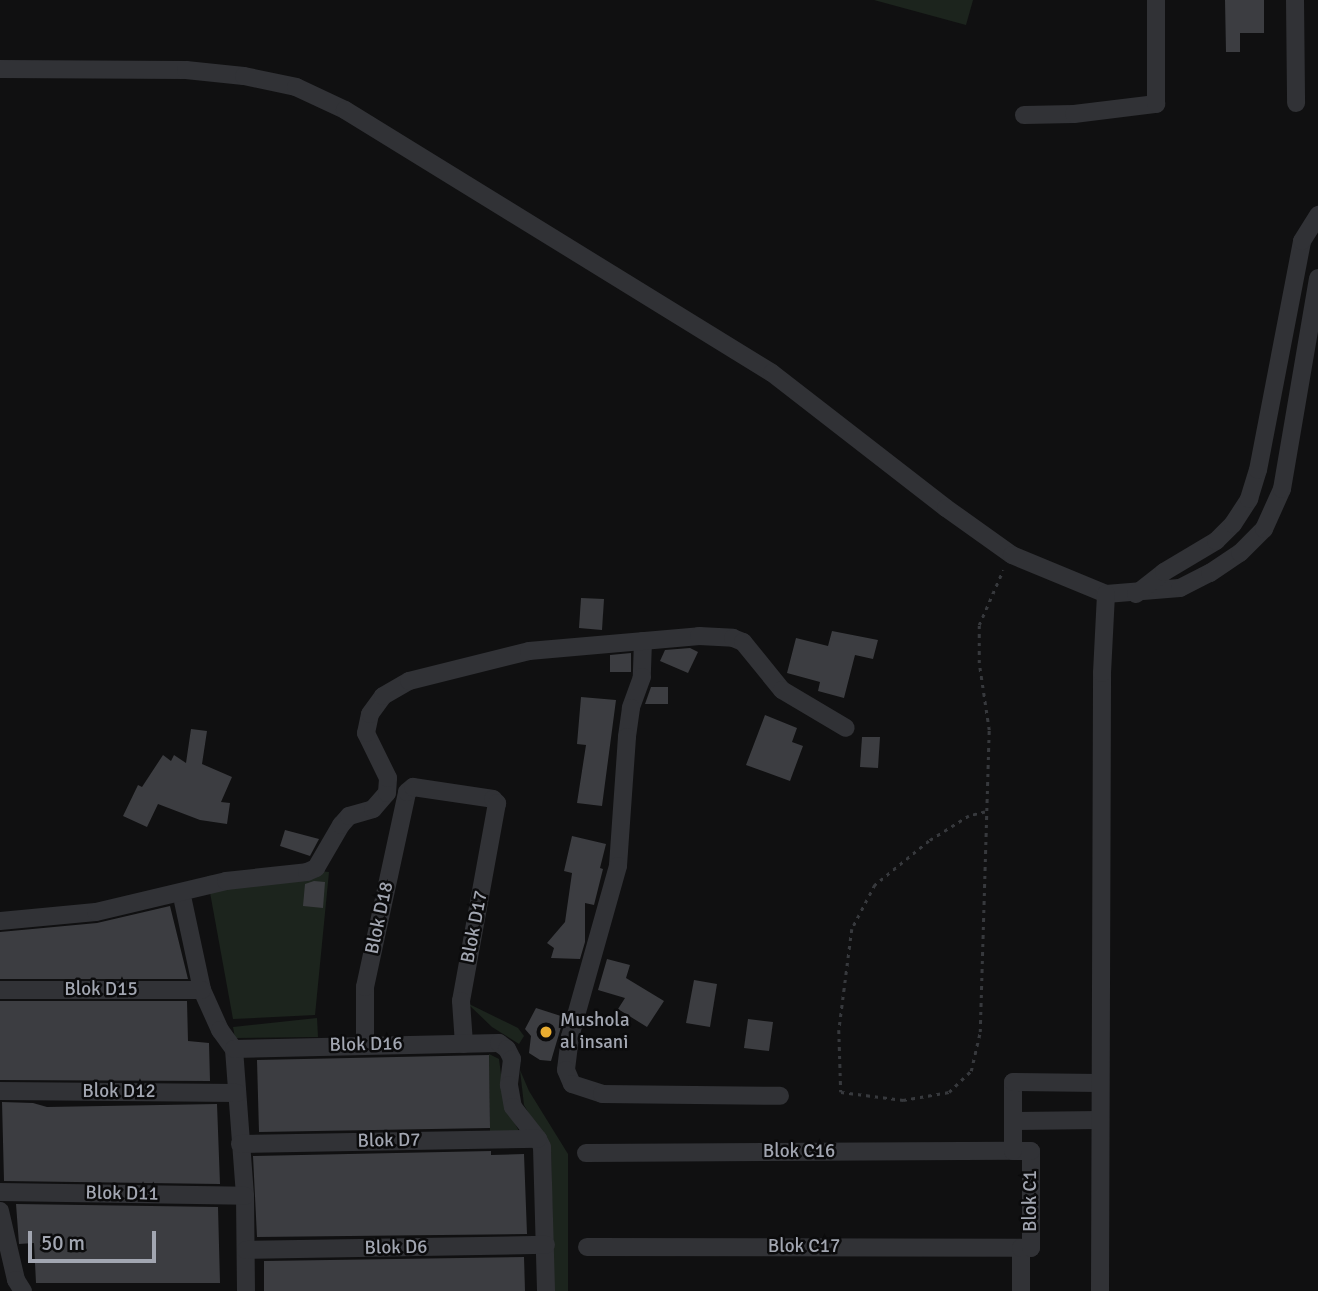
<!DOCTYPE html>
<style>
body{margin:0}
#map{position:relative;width:1318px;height:1291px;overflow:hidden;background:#101011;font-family:Signika,sans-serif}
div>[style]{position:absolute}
.green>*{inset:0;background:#1c241d}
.building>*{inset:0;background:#3c3d41}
.path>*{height:2.5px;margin-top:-1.25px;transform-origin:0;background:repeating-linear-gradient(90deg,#37393d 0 3.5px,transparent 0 8.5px)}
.minor>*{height:18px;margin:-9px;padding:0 9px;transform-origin:9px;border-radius:9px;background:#313236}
.dots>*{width:19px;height:19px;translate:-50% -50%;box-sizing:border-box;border:4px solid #0b0b0c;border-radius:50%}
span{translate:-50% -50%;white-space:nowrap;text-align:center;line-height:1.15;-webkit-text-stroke:5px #0b0b0c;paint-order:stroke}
.street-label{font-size:19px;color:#a2a6b1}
.poi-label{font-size:19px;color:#a2a6b1}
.left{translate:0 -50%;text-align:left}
.scale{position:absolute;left:28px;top:1231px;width:128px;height:32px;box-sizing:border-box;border:4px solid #a2a6b1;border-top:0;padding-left:9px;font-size:21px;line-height:24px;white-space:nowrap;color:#a2a6b1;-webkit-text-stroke:5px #0b0b0c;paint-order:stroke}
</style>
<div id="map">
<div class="green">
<i style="clip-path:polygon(874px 0,973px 0,966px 25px)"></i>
<i style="clip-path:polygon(280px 868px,329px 872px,315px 1015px,233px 1019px,207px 876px)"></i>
<i style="clip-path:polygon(467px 1003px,518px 1028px,524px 1036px,519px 1044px,492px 1027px)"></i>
<i style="clip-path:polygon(317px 1018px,318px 1037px,235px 1038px,233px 1027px)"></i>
<i style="clip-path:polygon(489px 1054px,499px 1059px,505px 1105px,520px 1133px,490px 1134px)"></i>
<i style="clip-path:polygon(520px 1070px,529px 1091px,568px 1154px,568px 1291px,554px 1291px,551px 1151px,524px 1105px)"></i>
</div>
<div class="building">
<i style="clip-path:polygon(1225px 0,1264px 0,1264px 33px,1240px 33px,1240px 52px,1226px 52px)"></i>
<i style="clip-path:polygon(581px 598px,604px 599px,602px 630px,579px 628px)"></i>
<i style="clip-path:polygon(832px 631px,878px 640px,873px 659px,855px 655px,844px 698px,818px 691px,820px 682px,787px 673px,796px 638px,828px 646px)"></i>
<i style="clip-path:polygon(690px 648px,698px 652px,688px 673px,660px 661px,665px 650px)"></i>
<i style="clip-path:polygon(631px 653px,631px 672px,610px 672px,610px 655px)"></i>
<i style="clip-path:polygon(651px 687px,668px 687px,668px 704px,645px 704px)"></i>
<i style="clip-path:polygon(581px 697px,616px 700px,602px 806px,577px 803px,586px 745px,577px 744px)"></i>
<i style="clip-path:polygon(765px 715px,797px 728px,792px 742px,803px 746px,790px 781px,746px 765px)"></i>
<i style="clip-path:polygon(191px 729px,207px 731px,202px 764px,232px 777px,221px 802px,230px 803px,227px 824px,200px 820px,158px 804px,147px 827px,123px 816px,138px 785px,142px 787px,163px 755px,171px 761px,174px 755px,186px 763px)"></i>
<i style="clip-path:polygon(862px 737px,880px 737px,878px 768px,860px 767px)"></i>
<i style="clip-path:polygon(285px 830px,319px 839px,310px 856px,280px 846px)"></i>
<i style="clip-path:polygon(572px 836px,606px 844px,600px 868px,603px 869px,594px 905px,585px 903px,585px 942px,580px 959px,551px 958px,554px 948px,547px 943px,565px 922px,572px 873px,564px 871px)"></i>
<i style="clip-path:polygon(314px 881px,325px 882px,323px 908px,303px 906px,305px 884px)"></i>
<i style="clip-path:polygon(170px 906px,188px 979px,0 979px,0 932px,97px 923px)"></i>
<i style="clip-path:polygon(607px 959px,630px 965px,626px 978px,664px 1001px,647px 1027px,618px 1009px,625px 998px,598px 990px)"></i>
<i style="clip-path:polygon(694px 980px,717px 984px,710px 1027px,686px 1023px)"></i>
<i style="clip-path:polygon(0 1001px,187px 1001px,188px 1041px,209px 1043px,210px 1081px,0 1080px)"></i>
<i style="clip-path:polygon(536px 1008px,564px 1017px,551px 1061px,540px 1060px,529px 1053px,531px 1036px,525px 1029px)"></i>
<i style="clip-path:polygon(748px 1019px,773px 1022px,769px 1051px,744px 1048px)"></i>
<i style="clip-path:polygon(489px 1055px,490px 1128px,259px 1132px,257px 1060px)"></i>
<i style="clip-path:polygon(2px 1102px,33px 1103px,47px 1107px,217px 1104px,220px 1184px,4px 1181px)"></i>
<i style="clip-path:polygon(491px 1151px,491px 1155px,524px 1154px,527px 1234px,257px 1237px,253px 1156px)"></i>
<i style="clip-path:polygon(16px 1204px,218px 1207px,220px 1283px,36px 1283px,34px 1243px,19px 1244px)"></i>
<i style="clip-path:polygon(524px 1257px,525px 1291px,264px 1291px,264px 1261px)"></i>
</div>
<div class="path">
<i style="left:985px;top:812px;width:16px;rotate:166deg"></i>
<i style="left:969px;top:816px;width:47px;rotate:148deg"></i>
<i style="left:929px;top:841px;width:70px;rotate:140.8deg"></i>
<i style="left:875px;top:885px;width:50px;rotate:117.6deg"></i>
<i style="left:852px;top:929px;width:102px;rotate:97.3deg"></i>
<i style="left:839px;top:1030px;width:62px;rotate:88.2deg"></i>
<i style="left:841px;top:1092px;width:63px;rotate:7.4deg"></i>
<i style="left:903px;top:1100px;width:47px;rotate:-9.9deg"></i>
<i style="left:949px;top:1092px;width:30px;rotate:-44deg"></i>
<i style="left:971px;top:1071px;width:40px;rotate:-77deg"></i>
<i style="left:980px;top:1032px;width:302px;rotate:-88.3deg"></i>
<i style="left:989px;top:730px;width:68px;rotate:-98.5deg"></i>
<i style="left:979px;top:663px;width:38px;rotate:-90deg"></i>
<i style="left:979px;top:625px;width:60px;rotate:-66.4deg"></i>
</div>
<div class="minor">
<i style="left:1295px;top:0;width:103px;rotate:89.4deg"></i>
<i style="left:0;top:69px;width:186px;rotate:0.3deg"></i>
<i style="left:186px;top:70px;width:58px;rotate:5.9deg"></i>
<i style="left:244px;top:76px;width:53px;rotate:11.9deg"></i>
<i style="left:296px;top:87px;width:54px;rotate:25.1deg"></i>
<i style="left:345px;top:110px;width:501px;rotate:31.63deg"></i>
<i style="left:772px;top:373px;width:220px;rotate:37.8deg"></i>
<i style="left:946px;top:508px;width:81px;rotate:35.5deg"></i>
<i style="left:1012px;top:555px;width:102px;rotate:22.5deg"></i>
<i style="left:1106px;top:594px;width:74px;rotate:-4.6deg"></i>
<i style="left:1180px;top:588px;width:34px;rotate:-27deg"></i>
<i style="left:1210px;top:573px;width:36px;rotate:-34deg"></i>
<i style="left:1240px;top:553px;width:34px;rotate:-45deg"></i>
<i style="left:1264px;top:529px;width:44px;rotate:-65.8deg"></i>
<i style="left:1282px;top:489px;width:214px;rotate:-80.3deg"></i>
<i style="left:1024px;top:115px;width:50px;rotate:-1.1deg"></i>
<i style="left:1074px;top:114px;width:83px;rotate:-7deg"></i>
<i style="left:1156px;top:104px;width:104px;rotate:-90deg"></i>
<i style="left:1136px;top:594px;width:36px;rotate:-38deg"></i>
<i style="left:1164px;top:572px;width:61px;rotate:-30.8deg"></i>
<i style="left:1216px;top:541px;width:24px;rotate:-45deg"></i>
<i style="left:1233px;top:524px;width:30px;rotate:-57deg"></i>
<i style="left:1249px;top:499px;width:30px;rotate:-73deg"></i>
<i style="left:1258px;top:470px;width:233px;rotate:-79.1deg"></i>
<i style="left:1302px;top:241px;width:31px;rotate:-58deg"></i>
<i style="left:643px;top:641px;width:36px;rotate:92deg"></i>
<i style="left:642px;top:677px;width:33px;rotate:110deg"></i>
<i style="left:631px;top:708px;width:29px;rotate:98deg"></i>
<i style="left:627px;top:737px;width:129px;rotate:94deg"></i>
<i style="left:618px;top:866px;width:178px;rotate:105.7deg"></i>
<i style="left:570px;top:1037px;width:33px;rotate:97deg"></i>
<i style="left:566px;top:1070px;width:15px;rotate:67deg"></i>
<i style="left:572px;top:1084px;width:32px;rotate:18deg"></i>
<i style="left:602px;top:1094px;width:178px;rotate:0.6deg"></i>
<i style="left:183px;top:901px;width:91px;rotate:77.9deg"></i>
<i style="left:202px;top:990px;width:44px;rotate:65.8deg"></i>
<i style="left:220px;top:1030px;width:24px;rotate:54deg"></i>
<i style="left:234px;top:1049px;width:147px;rotate:85.7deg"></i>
<i style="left:245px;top:1196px;width:95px;rotate:89.4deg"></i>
<i style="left:0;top:921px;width:96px;rotate:-5.4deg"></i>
<i style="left:96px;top:912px;width:134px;rotate:-13.4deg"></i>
<i style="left:226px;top:881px;width:81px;rotate:-6.3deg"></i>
<i style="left:307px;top:872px;width:10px;rotate:-24deg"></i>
<i style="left:316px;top:868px;width:50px;rotate:-59.8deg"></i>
<i style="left:341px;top:825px;width:12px;rotate:-48deg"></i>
<i style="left:349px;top:816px;width:25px;rotate:-16deg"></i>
<i style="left:373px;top:809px;width:21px;rotate:-49deg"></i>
<i style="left:387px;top:793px;width:15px;rotate:-86deg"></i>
<i style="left:388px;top:778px;width:50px;rotate:-116.1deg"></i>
<i style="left:366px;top:733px;width:19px;rotate:-78deg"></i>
<i style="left:370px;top:714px;width:22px;rotate:-54deg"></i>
<i style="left:383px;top:696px;width:30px;rotate:-30deg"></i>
<i style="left:409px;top:681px;width:124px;rotate:-14deg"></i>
<i style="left:529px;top:651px;width:171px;rotate:-5deg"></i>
<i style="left:699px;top:636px;width:34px;rotate:3deg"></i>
<i style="left:733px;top:638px;width:11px;rotate:22deg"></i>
<i style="left:743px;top:642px;width:62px;rotate:50.9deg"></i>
<i style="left:782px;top:690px;width:74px;rotate:30.7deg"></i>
<i style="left:0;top:990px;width:202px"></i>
<i style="left:365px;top:1045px;width:58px;rotate:-90deg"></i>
<i style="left:365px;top:987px;width:199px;rotate:-77.8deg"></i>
<i style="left:407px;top:792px;width:8px;rotate:-40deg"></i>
<i style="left:413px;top:787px;width:81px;rotate:8.5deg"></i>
<i style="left:493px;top:799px;width:6px;rotate:45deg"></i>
<i style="left:497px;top:803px;width:201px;rotate:100.3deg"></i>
<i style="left:461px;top:1001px;width:43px;rotate:86deg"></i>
<i style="left:234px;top:1049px;width:265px;rotate:-1.3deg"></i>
<i style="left:499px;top:1043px;width:10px;rotate:37deg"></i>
<i style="left:507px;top:1049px;width:11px;rotate:63deg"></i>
<i style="left:512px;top:1059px;width:26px;rotate:97deg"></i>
<i style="left:509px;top:1085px;width:22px;rotate:80deg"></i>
<i style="left:513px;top:1107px;width:41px;rotate:52deg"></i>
<i style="left:538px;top:1139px;width:9px;rotate:63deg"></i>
<i style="left:542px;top:1147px;width:144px;rotate:88.4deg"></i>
<i style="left:0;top:1091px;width:237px;rotate:0.5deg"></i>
<i style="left:1013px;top:1121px;width:86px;rotate:-0.7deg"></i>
<i style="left:240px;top:1144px;width:298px;rotate:-1deg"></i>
<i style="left:586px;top:1153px;width:427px;rotate:-0.3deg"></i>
<i style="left:0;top:1192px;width:245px;rotate:0.9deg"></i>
<i style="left:0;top:1211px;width:71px;rotate:76.9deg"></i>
<i style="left:16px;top:1280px;width:13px;rotate:58deg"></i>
<i style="left:587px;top:1247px;width:434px;rotate:0.1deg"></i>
<i style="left:246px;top:1250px;width:300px;rotate:-1deg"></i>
<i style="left:1021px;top:1290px;width:42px;rotate:-90deg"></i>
<i style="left:1021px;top:1248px;width:10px"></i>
<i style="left:1031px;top:1248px;width:97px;rotate:-90deg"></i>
<i style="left:1031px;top:1151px;width:18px;rotate:180deg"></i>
<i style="left:1013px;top:1151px;width:69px;rotate:-90deg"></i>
<i style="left:1013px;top:1082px;width:86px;rotate:0.7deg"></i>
<i style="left:1100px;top:1291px;width:618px;rotate:-89.81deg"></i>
<i style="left:1102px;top:673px;width:79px;rotate:-87.1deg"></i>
</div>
<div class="dots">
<i style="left:546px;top:1032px;background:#e9ac30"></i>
</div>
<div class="street-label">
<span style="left:380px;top:918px;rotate:-78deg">Blok D18</span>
<span style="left:475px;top:927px;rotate:-79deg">Blok D17</span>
<span style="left:101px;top:990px">Blok D15</span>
<span style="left:366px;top:1045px;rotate:-1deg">Blok D16</span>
<span style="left:119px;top:1092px">Blok D12</span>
<span style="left:389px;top:1141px;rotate:-1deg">Blok D7</span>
<span style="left:799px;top:1152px">Blok C16</span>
<span style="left:122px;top:1194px;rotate:1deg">Blok D11</span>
<span style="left:1031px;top:1201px;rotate:-90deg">Blok C1</span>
<span style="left:804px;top:1247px">Blok C17</span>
<span style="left:396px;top:1248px;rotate:-1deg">Blok D6</span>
</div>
<div class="poi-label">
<span class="left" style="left:560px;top:1032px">Mushola<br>al insani</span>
</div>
<div class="scale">50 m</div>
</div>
